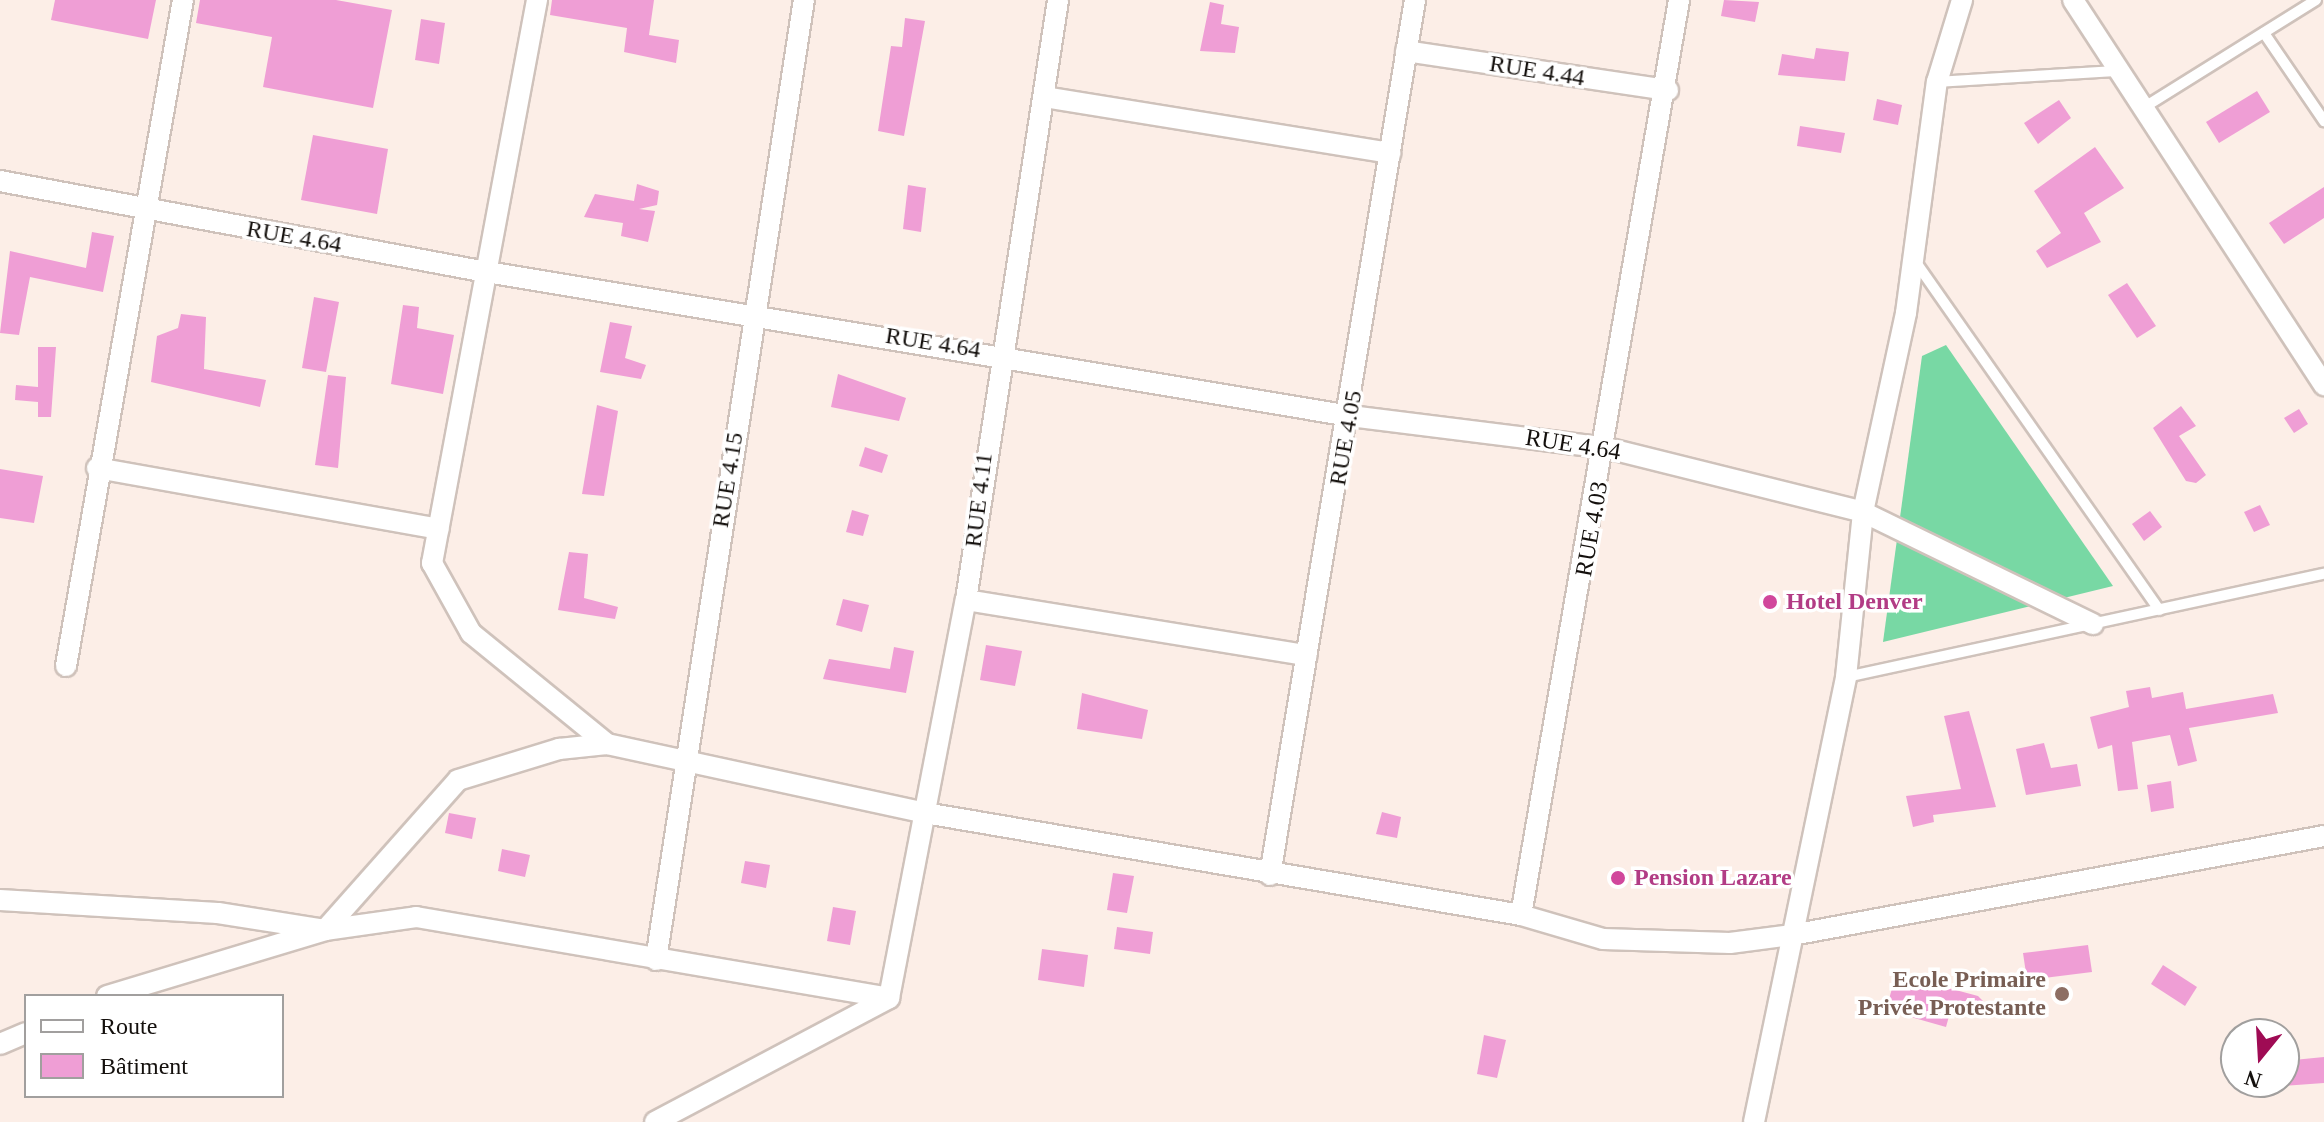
<!DOCTYPE html>
<meta charset="utf-8">
<style>
body{margin:0}
#map{position:relative;width:2324px;height:1122px;overflow:hidden;background:#fceee7;font-family:"Times New Roman",serif}
div>[style]{position:absolute}
.forest>*{inset:0;background:#78d8a4}
.building>*{inset:0;background:#ef9ed5}
.roads{filter:drop-shadow(2px 0 #cfc2bb) drop-shadow(-2px 0 #cfc2bb) drop-shadow(0 2px #cfc2bb) drop-shadow(0 -2px #cfc2bb)}
.lane>*{height:10px;margin:-5px;padding:0 5px;transform-origin:5px;border-radius:5px;background:#fff}
.street>*{height:20px;margin:-10px;padding:0 10px;transform-origin:10px;border-radius:10px;background:#fff}
.dots>*{width:22px;height:22px;translate:-50% -50%;box-sizing:border-box;border:4px solid #fff;border-radius:50%}
span{translate:-50% -50%;white-space:nowrap;text-align:center;line-height:1.15;-webkit-text-stroke:7px #fff;paint-order:stroke}
.street-label{font-size:24px;color:#14100d}
.hotel-label{font-size:24px;color:#b23c85;font-weight:700}
.left{translate:0 -50%;text-align:left}
.education-label{font-size:24px;color:#785e54;font-weight:700}
.right{translate:-100% -50%;text-align:right}
.legend{position:absolute;left:24px;top:994px;width:260px;height:104px;box-sizing:border-box;background:#fff;border:2px solid #a19f9e;margin:0;padding:10px 14px;list-style:none;font-size:24px;color:#14100d}
.legend li{display:flex;align-items:center;gap:16px;height:40px}
.legend b{width:40px;border:2px solid #a19f9e}
.north{position:absolute;left:2220px;top:1018px;width:80px;height:80px;box-sizing:border-box;background:#fff;border:2px solid #a19f9e;border-radius:50%;rotate:198deg;font-size:22px;font-weight:700;line-height:32px;text-align:center;color:#14100d}
.north::after{content:'';display:block;margin:auto;width:28px;height:36px;background:#9f0b54;clip-path:polygon(50% 0,100% 100%,50% 72%,0 100%)}
</style>
<div id="map">
<div class="forest">
<i style="clip-path:polygon(1946px 345px,2113px 586px,1883px 642px,1922px 356px)"></i>
</div>
<div class="building">
<i style="clip-path:polygon(55px 0,156px 0,148px 39px,51px 20px)"></i>
<i style="clip-path:polygon(200px 0,336px 0,392px 10px,373px 108px,263px 87px,272px 37px,196px 23px)"></i>
<i style="clip-path:polygon(552px 0,654px 0,649px 35px,679px 40px,676px 63px,624px 52px,627px 28px,550px 15px)"></i>
<i style="clip-path:polygon(1724px 0,1759px 2px,1755px 22px,1721px 16px)"></i>
<i style="clip-path:polygon(1210px 2px,1224px 5px,1221px 24px,1239px 27px,1235px 53px,1200px 51px)"></i>
<i style="clip-path:polygon(905px 18px,925px 21px,904px 136px,878px 131px,891px 46px,902px 47px)"></i>
<i style="clip-path:polygon(421px 19px,445px 23px,439px 64px,415px 60px)"></i>
<i style="clip-path:polygon(1816px 48px,1849px 52px,1845px 81px,1778px 75px,1782px 54px,1814px 59px)"></i>
<i style="clip-path:polygon(2257px 91px,2270px 112px,2219px 143px,2206px 122px)"></i>
<i style="clip-path:polygon(1877px 99px,1902px 105px,1898px 125px,1873px 120px)"></i>
<i style="clip-path:polygon(2059px 100px,2071px 118px,2038px 144px,2024px 123px)"></i>
<i style="clip-path:polygon(1800px 126px,1845px 133px,1841px 153px,1797px 146px)"></i>
<i style="clip-path:polygon(313px 135px,388px 149px,377px 214px,301px 200px)"></i>
<i style="clip-path:polygon(2095px 147px,2124px 188px,2084px 213px,2101px 242px,2047px 268px,2036px 251px,2061px 233px,2034px 191px)"></i>
<i style="clip-path:polygon(637px 184px,659px 191px,657px 205px,639px 209px,655px 211px,648px 242px,621px 236px,623px 223px,584px 217px,595px 194px,634px 201px)"></i>
<i style="clip-path:polygon(908px 185px,926px 188px,921px 232px,903px 229px)"></i>
<i style="clip-path:polygon(2324px 187px,2324px 218px,2284px 244px,2269px 223px)"></i>
<i style="clip-path:polygon(92px 232px,114px 236px,103px 292px,30px 277px,19px 335px,0 333px,10px 251px,86px 268px)"></i>
<i style="clip-path:polygon(2127px 283px,2156px 326px,2137px 338px,2108px 295px)"></i>
<i style="clip-path:polygon(314px 297px,339px 302px,326px 372px,302px 368px)"></i>
<i style="clip-path:polygon(403px 305px,419px 307px,417px 328px,454px 335px,443px 394px,391px 384px)"></i>
<i style="clip-path:polygon(181px 314px,206px 317px,204px 369px,266px 380px,260px 407px,151px 382px,157px 336px,178px 328px)"></i>
<i style="clip-path:polygon(610px 322px,632px 326px,625px 358px,646px 365px,641px 379px,600px 372px)"></i>
<i style="clip-path:polygon(38px 347px,56px 347px,51px 417px,38px 417px,38px 402px,15px 400px,16px 385px,38px 387px)"></i>
<i style="clip-path:polygon(838px 374px,906px 398px,899px 421px,831px 407px)"></i>
<i style="clip-path:polygon(328px 375px,346px 377px,338px 468px,315px 465px)"></i>
<i style="clip-path:polygon(597px 405px,618px 411px,604px 496px,582px 494px)"></i>
<i style="clip-path:polygon(2181px 406px,2196px 426px,2179px 436px,2206px 475px,2196px 483px,2186px 481px,2153px 428px)"></i>
<i style="clip-path:polygon(2299px 409px,2308px 424px,2294px 433px,2284px 418px)"></i>
<i style="clip-path:polygon(865px 447px,888px 455px,882px 473px,859px 466px)"></i>
<i style="clip-path:polygon(0 469px,43px 476px,34px 523px,0 518px)"></i>
<i style="clip-path:polygon(2260px 505px,2270px 525px,2254px 532px,2244px 512px)"></i>
<i style="clip-path:polygon(852px 510px,869px 515px,863px 536px,846px 532px)"></i>
<i style="clip-path:polygon(2150px 511px,2162px 527px,2144px 541px,2132px 524px)"></i>
<i style="clip-path:polygon(569px 552px,588px 554px,584px 598px,618px 607px,615px 619px,558px 610px)"></i>
<i style="clip-path:polygon(843px 599px,869px 605px,862px 632px,836px 625px)"></i>
<i style="clip-path:polygon(986px 645px,1022px 651px,1015px 686px,980px 680px)"></i>
<i style="clip-path:polygon(894px 647px,914px 651px,906px 693px,823px 679px,829px 659px,890px 669px)"></i>
<i style="clip-path:polygon(2150px 687px,2152px 698px,2183px 692px,2186px 709px,2273px 694px,2278px 713px,2189px 728px,2197px 761px,2178px 766px,2170px 735px,2132px 742px,2138px 789px,2118px 791px,2112px 745px,2098px 749px,2090px 717px,2129px 707px,2126px 691px)"></i>
<i style="clip-path:polygon(1082px 693px,1148px 710px,1142px 739px,1077px 729px)"></i>
<i style="clip-path:polygon(1969px 711px,1996px 807px,1933px 815px,1934px 822px,1913px 827px,1906px 796px,1961px 789px,1944px 716px)"></i>
<i style="clip-path:polygon(2044px 743px,2051px 768px,2077px 764px,2081px 786px,2026px 795px,2016px 749px)"></i>
<i style="clip-path:polygon(2171px 781px,2174px 808px,2151px 812px,2147px 785px)"></i>
<i style="clip-path:polygon(1382px 812px,1401px 817px,1397px 838px,1376px 834px)"></i>
<i style="clip-path:polygon(449px 813px,476px 818px,472px 839px,445px 833px)"></i>
<i style="clip-path:polygon(502px 849px,530px 855px,525px 877px,498px 871px)"></i>
<i style="clip-path:polygon(745px 861px,770px 865px,766px 888px,741px 883px)"></i>
<i style="clip-path:polygon(1113px 873px,1134px 876px,1127px 913px,1107px 910px)"></i>
<i style="clip-path:polygon(833px 907px,856px 911px,850px 945px,827px 941px)"></i>
<i style="clip-path:polygon(1117px 927px,1153px 932px,1150px 954px,1114px 949px)"></i>
<i style="clip-path:polygon(2088px 945px,2092px 972px,2027px 980px,2023px 953px)"></i>
<i style="clip-path:polygon(1042px 949px,1088px 955px,1084px 987px,1038px 980px)"></i>
<i style="clip-path:polygon(2163px 965px,2197px 987px,2185px 1006px,2151px 984px)"></i>
<i style="clip-path:polygon(1896px 974px,1978px 996px,1985px 1003px,1973px 1018px,1953px 1002px,1946px 1027px,1886px 1010px)"></i>
<i style="clip-path:polygon(1484px 1035px,1506px 1040px,1497px 1078px,1477px 1074px)"></i>
<i style="clip-path:polygon(2324px 1057px,2324px 1083px,2284px 1086px,2284px 1061px)"></i>
</div>
<div class="roads">
<div class="lane">
<i style="left:2264px;top:33px;width:107px;rotate:55.7deg"></i>
<i style="left:1937px;top:82px;width:182px;rotate:-3.5deg"></i>
<i style="left:2143px;top:108px;width:204px;rotate:-32deg"></i>
<i style="left:1915px;top:261px;width:426px;rotate:55deg"></i>
<i style="left:1846px;top:677px;width:489px;rotate:-12.2deg"></i>
</div>
<div class="street">
<i style="left:537px;top:0;width:573px;rotate:100.56deg"></i>
<i style="left:432px;top:563px;width:80px;rotate:60.9deg"></i>
<i style="left:471px;top:633px;width:176px;rotate:39.2deg"></i>
<i style="left:2073px;top:0;width:460px;rotate:56.9deg"></i>
<i style="left:1406px;top:51px;width:265px;rotate:8.5deg"></i>
<i style="left:1044px;top:97px;width:351px;rotate:9.2deg"></i>
<i style="left:0;top:181px;width:495px;rotate:10.6deg"></i>
<i style="left:487px;top:272px;width:875px;rotate:9.47deg"></i>
<i style="left:1350px;top:416px;width:259px;rotate:7.1deg"></i>
<i style="left:1607px;top:448px;width:264px;rotate:14deg"></i>
<i style="left:1863px;top:512px;width:256px;rotate:26deg"></i>
<i style="left:97px;top:468px;width:347px;rotate:10.1deg"></i>
<i style="left:966px;top:600px;width:345px;rotate:9.2deg"></i>
<i style="left:66px;top:666px;width:676px;rotate:-80.04deg"></i>
<i style="left:1270px;top:875px;width:887px;rotate:-80.59deg"></i>
<i style="left:0;top:900px;width:218px;rotate:3.4deg"></i>
<i style="left:218px;top:913px;width:108px;rotate:9deg"></i>
<i style="left:325px;top:930px;width:200px;rotate:-48.4deg"></i>
<i style="left:458px;top:780px;width:106px;rotate:-17.1deg"></i>
<i style="left:559px;top:749px;width:48px;rotate:-5.9deg"></i>
<i style="left:607px;top:744px;width:325px;rotate:12.2deg"></i>
<i style="left:925px;top:813px;width:605px;rotate:9.71deg"></i>
<i style="left:1521px;top:915px;width:85px;rotate:16.3deg"></i>
<i style="left:1603px;top:939px;width:127px;rotate:1.8deg"></i>
<i style="left:1730px;top:943px;width:63px;rotate:-7.4deg"></i>
<i style="left:1792px;top:935px;width:541px;rotate:-10.54deg"></i>
<i style="left:1521px;top:915px;width:929px;rotate:-80.2deg"></i>
<i style="left:656px;top:960px;width:971px;rotate:-81.24deg"></i>
<i style="left:107px;top:996px;width:228px;rotate:-16.8deg"></i>
<i style="left:325px;top:930px;width:92px;rotate:-8.1deg"></i>
<i style="left:416px;top:917px;width:480px;rotate:9.7deg"></i>
<i style="left:889px;top:998px;width:405px;rotate:-79.1deg"></i>
<i style="left:966px;top:600px;width:607px;rotate:-81.28deg"></i>
<i style="left:0;top:1044px;width:28px;rotate:-23deg"></i>
<i style="left:655px;top:1122px;width:265px;rotate:-27.9deg"></i>
<i style="left:1754px;top:1122px;width:454px;rotate:-78.3deg"></i>
<i style="left:1846px;top:677px;width:166px;rotate:-84.1deg"></i>
<i style="left:1863px;top:512px;width:204px;rotate:-77.8deg"></i>
<i style="left:1906px;top:313px;width:233px;rotate:-82.4deg"></i>
<i style="left:1937px;top:82px;width:86px;rotate:-73deg"></i>
</div>
</div>
<div class="dots">
<i style="left:1770px;top:602px;background:#d1479c"></i>
<i style="left:1618px;top:878px;background:#d1479c"></i>
<i style="left:2062px;top:994px;background:#8d6e63"></i>
</div>
<div class="street-label">
<span style="left:1537px;top:71px;rotate:9deg">RUE 4.44</span>
<span style="left:294px;top:237px;rotate:10deg">RUE 4.64</span>
<span style="left:933px;top:343px;rotate:9deg">RUE 4.64</span>
<span style="left:1346px;top:438px;rotate:-80deg">RUE 4.05</span>
<span style="left:1573px;top:445px;rotate:9deg">RUE 4.64</span>
<span style="left:728px;top:480px;rotate:-81deg">RUE 4.15</span>
<span style="left:979px;top:500px;rotate:-83deg">RUE 4.11</span>
<span style="left:1592px;top:529px;rotate:-80deg">RUE 4.03</span>
</div>
<div class="hotel-label">
<span class="left" style="left:1786px;top:602px">Hotel Denver</span>
<span class="left" style="left:1634px;top:878px">Pension Lazare</span>
</div>
<div class="education-label">
<span class="right" style="left:2046px;top:994px">Ecole Primaire<br>Privée Protestante</span>
</div>
<ul class="legend">
<li><b style="height:10px;background:#fff"></b>Route</li>
<li><b style="height:22px;background:#ef9ed5"></b>Bâtiment</li>
</ul>
<div class="north">N</div>
</div>
